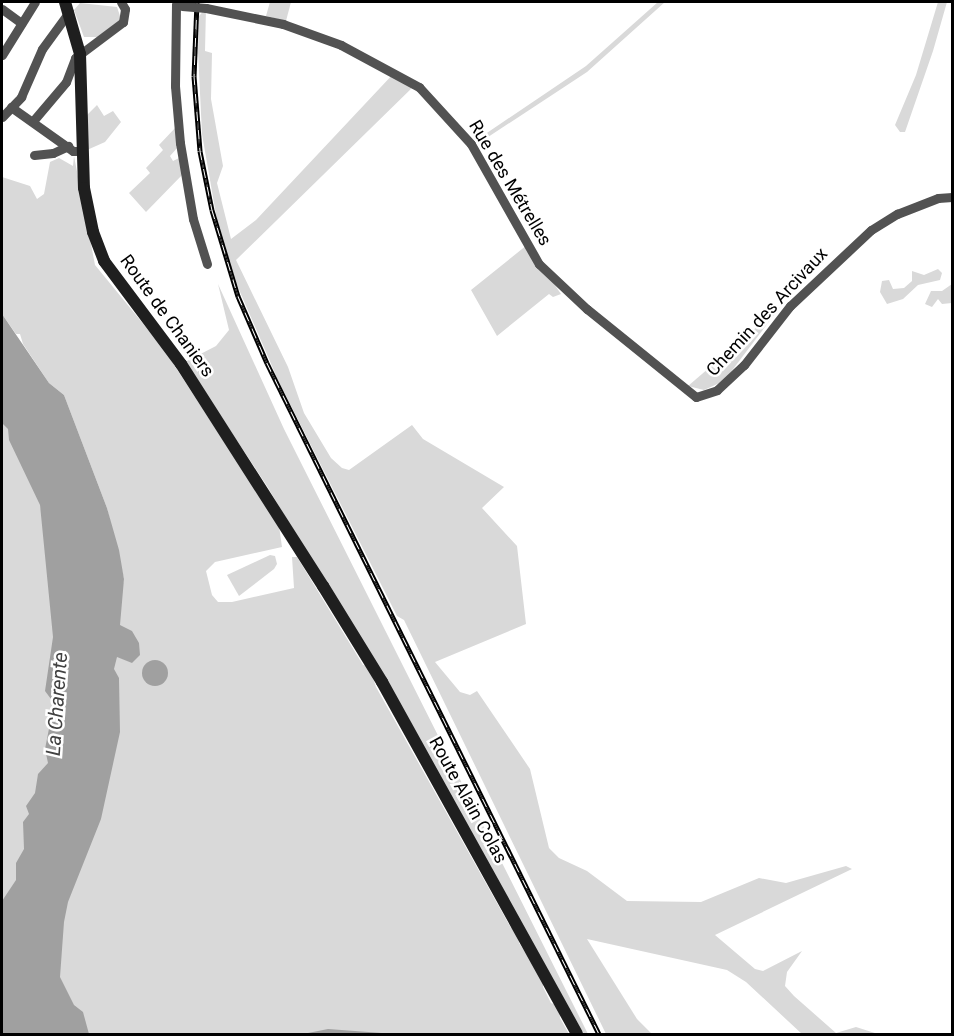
<!DOCTYPE html>
<meta charset="utf-8">
<style>
body{margin:0}
#map{position:relative;width:954px;height:1036px;overflow:hidden;background:#fff;font-family:Roboto,sans-serif}
div>[style]{position:absolute}
.green>*{inset:0;background:#d9d9d9}
.water>*{inset:0;background:#a0a0a0}
.round{border-radius:50%}
.street>*{height:9px;margin:-4.5px;padding:0 4.5px;transform-origin:4.5px;border-radius:4.5px;background:#525252}
.secondary>*{height:12px;margin:-6px;padding:0 6px;transform-origin:6px;border-radius:6px;background:#1f1f1f}
.rail>*{height:5px;margin-top:-2.5px;transform-origin:0;background:repeating-linear-gradient(90deg,#fff 0 9px,#000 0 18px);box-sizing:border-box;border-block:2px solid #000}
.street-bridge>*{height:9px;margin:-4.5px;padding:0 4.5px;transform-origin:4.5px;border-radius:4.5px;background:#525252}
span{translate:-50% -50%;white-space:nowrap;text-align:center;line-height:1.15;-webkit-text-stroke:5px #fff;paint-order:stroke}
.street-label{font-size:18px;color:#000}
.water-label{font-size:20px;color:#414141;font-style:italic}
.frame{position:absolute;inset:0;border:3px solid #000;pointer-events:none}
</style>
<div id="map">
<div class="green">
<i style="clip-path:polygon(270px 2px,291px 2px,286px 21px,266px 16px)"></i>
<i style="clip-path:polygon(658px 2px,665px 2px,587px 72px,482px 141px,478px 139px,586px 66px)"></i>
<i style="clip-path:polygon(938px 2px,947px 2px,933px 51px,905px 132px,900px 132px,895px 125px,916px 75px)"></i>
<i style="clip-path:polygon(80px 3px,117px 7px,121px 19px,98px 37px,84px 37px,74px 10px)"></i>
<i style="clip-path:polygon(206px 8px,205px 51px,212px 53px,211px 99px,223px 166px,217px 183px,231px 239px,256px 220px,395px 72px,415px 85px,236px 260px,288px 367px,304px 413px,331px 458px,342px 468px,349px 470px,412px 425px,423px 439px,504px 487px,482px 508px,517px 546px,526px 624px,435px 662px,460px 692px,470px 695px,477px 691px,530px 769px,549px 848px,559px 858px,587px 871px,627px 901px,701px 902px,759px 878px,786px 883px,846px 866px,852px 869px,715px 935px,755px 969px,763px 971px,802px 951px,787px 972px,785px 986px,794px 996px,836px 1033px,856px 1027px,878px 1034px,802px 1034px,746px 982px,727px 970px,587px 939px,637px 1019px,652px 1034px,606px 1034px,404px 620px,397px 616px,278px 380px,234px 278px,218px 226px,202px 134px,198px 52px,199px 16px)"></i>
<i style="clip-path:polygon(97px 105px,104px 116px,113px 111px,121px 122px,105px 142px,87px 150px,87px 115px)"></i>
<i style="clip-path:polygon(176px 127px,178px 147px,170px 156px,173px 161px,179px 158px,183px 174px,146px 212px,129px 193px,150px 173px,146px 168px,163px 150px,159px 145px)"></i>
<i style="clip-path:polygon(74px 156px,95px 265px,163px 348px,279px 526px,282px 547px,215px 562px,206px 571px,212px 595px,218px 602px,232px 602px,294px 588px,292px 557px,297px 557px,363px 665px,369px 666px,376px 687px,511px 928px,517px 929px,519px 943px,543px 979px,543px 987px,551px 1003px,559px 1006px,560px 1018px,569px 1034px,28px 1034px,124px 579px,107px 508px,64px 395px,49px 383px,23px 344px,20px 334px,16px 334px,2px 314px,2px 177px,30px 186px,37px 199px,44px 194px,50px 162px,59px 158px,73px 166px)"></i>
<i style="clip-path:polygon(527px 245px,561px 294px,553px 297px,549px 294px,497px 336px,471px 290px)"></i>
<i style="clip-path:polygon(938px 269px,942px 273px,940px 280px,918px 285px,903px 299px,887px 304px,880px 292px,882px 281px,889px 280px,893px 289px,904px 288px,912px 281px,912px 271px,924px 275px)"></i>
<i style="clip-path:polygon(218px 284px,284px 429px,588px 1034px,584px 1034px,409px 724px,267px 486px,185px 362px,216px 346px,229px 330px)"></i>
<i style="clip-path:polygon(952px 284px,952px 303px,942px 304px,938px 299px,932px 307px,925px 304px,931px 291px,942px 291px)"></i>
<i style="clip-path:polygon(780px 307px,724px 381px,704px 390px,688px 386px)"></i>
<i style="clip-path:polygon(2px 401px,34px 469px,67px 660px,21px 1034px,2px 1034px)"></i>
<i style="clip-path:polygon(270px 555px,275px 556px,277px 564px,274px 569px,239px 596px,227px 575px)"></i>
</div>
<div class="water">
<i style="clip-path:polygon(2px 314px,49px 383px,64px 395px,107px 508px,119px 550px,124px 579px,120px 625px,132px 631px,139px 643px,140px 655px,132px 663px,117px 657px,114px 669px,119px 678px,120px 732px,101px 819px,68px 902px,64px 922px,60px 977px,74px 1005px,83px 1012px,89px 1034px,2px 1033px,2px 901px,16px 880px,16px 863px,24px 849px,23px 822px,29px 814px,26px 806px,35px 793px,38px 774px,48px 763px,45px 749px,54px 703px,45px 691px,53px 637px,40px 505px,9px 440px,8px 429px,2px 423px)"></i>
<i class="round" style="left:142px;top:660px;width:26px;height:26px"></i>
<i style="clip-path:polygon(328px 1029px,395px 1034px,303px 1034px)"></i>
</div>
<div class="street">
<i style="left:176px;top:4px;width:82px;rotate:90.7deg"></i>
<i style="left:175px;top:86px;width:57px;rotate:85deg"></i>
<i style="left:180px;top:143px;width:77px;rotate:80.3deg"></i>
<i style="left:193px;top:219px;width:47px;rotate:72.7deg"></i>
<i style="left:206px;top:8px;width:79px;rotate:11.7deg"></i>
<i style="left:283px;top:24px;width:62px;rotate:19.9deg"></i>
<i style="left:341px;top:45px;width:89px;rotate:28.3deg"></i>
<i style="left:419px;top:87px;width:77px;rotate:47.6deg"></i>
<i style="left:471px;top:144px;width:138px;rotate:60.5deg"></i>
<i style="left:539px;top:264px;width:66px;rotate:43.2deg"></i>
<i style="left:587px;top:309px;width:140px;rotate:38.9deg"></i>
<i style="left:696px;top:397px;width:22px;rotate:-18deg"></i>
<i style="left:717px;top:390px;width:37px;rotate:-43deg"></i>
<i style="left:744px;top:365px;width:75px;rotate:-52.1deg"></i>
<i style="left:790px;top:306px;width:111px;rotate:-43.2deg"></i>
<i style="left:871px;top:230px;width:31px;rotate:-32deg"></i>
<i style="left:897px;top:214px;width:44px;rotate:-21.3deg"></i>
<i style="left:938px;top:198px;width:14px;rotate:-4deg"></i>
<i style="left:2px;top:9px;width:24px;rotate:36deg"></i>
<i style="left:2px;top:55px;width:62px;rotate:-58.1deg"></i>
<i style="left:11px;top:107px;width:76px;rotate:35.4deg"></i>
<i style="left:73px;top:151px;width:8px"></i>
<i style="left:2px;top:117px;width:28px;rotate:-46deg"></i>
<i style="left:21px;top:97px;width:52px;rotate:-66.4deg"></i>
<i style="left:42px;top:49px;width:46px;rotate:-53.9deg"></i>
<i style="left:33px;top:121px;width:51px;rotate:-49.8deg"></i>
<i style="left:66px;top:82px;width:26px;rotate:-69deg"></i>
<i style="left:75px;top:58px;width:60px;rotate:-36.9deg"></i>
<i style="left:123px;top:22px;width:13px;rotate:-81deg"></i>
<i style="left:125px;top:9px;width:8px;rotate:-120deg"></i>
<i style="left:34px;top:155px;width:19px;rotate:-6deg"></i>
<i style="left:53px;top:153px;width:17px;rotate:-25deg"></i>
</div>
<div class="secondary">
<i style="left:65px;top:2px;width:54px;rotate:73.9deg"></i>
<i style="left:80px;top:54px;width:134px;rotate:88.3deg"></i>
<i style="left:84px;top:188px;width:45px;rotate:78.4deg"></i>
<i style="left:93px;top:232px;width:31px;rotate:69deg"></i>
<i style="left:104px;top:261px;width:129px;rotate:53.2deg"></i>
<i style="left:181px;top:364px;width:264px;rotate:57.4deg"></i>
<i style="left:323px;top:586px;width:113px;rotate:58.4deg"></i>
<i style="left:382px;top:682px;width:402px;rotate:61deg"></i>
</div>
<div class="rail">
<i style="left:197px;top:2px;width:74px;rotate:92.3deg"></i>
<i style="left:194px;top:76px;width:75px;rotate:85.4deg"></i>
<i style="left:200px;top:151px;width:60px;rotate:78.5deg"></i>
<i style="left:212px;top:210px;width:90px;rotate:73.2deg"></i>
<i style="left:238px;top:296px;width:73px;rotate:66.6deg"></i>
<i style="left:267px;top:363px;width:749px;rotate:63.67deg"></i>
</div>
<div class="street-bridge">
<i style="left:182px;top:6px;width:24px;rotate:5deg"></i>
</div>
<div class="street-label">
<span style="left:510px;top:183px;rotate:59deg">Rue des Métrelles</span>
<span style="left:767px;top:312px;rotate:-47deg">Chemin des Arcivaux</span>
<span style="left:167px;top:316px;rotate:54deg">Route de Chaniers</span>
<span style="left:468px;top:800px;rotate:61deg">Route Alain Colas</span>
</div>
<div class="water-label">
<span style="left:57px;top:704px;rotate:-86deg">La Charente</span>
</div>
<div class="frame"></div>
</div>
